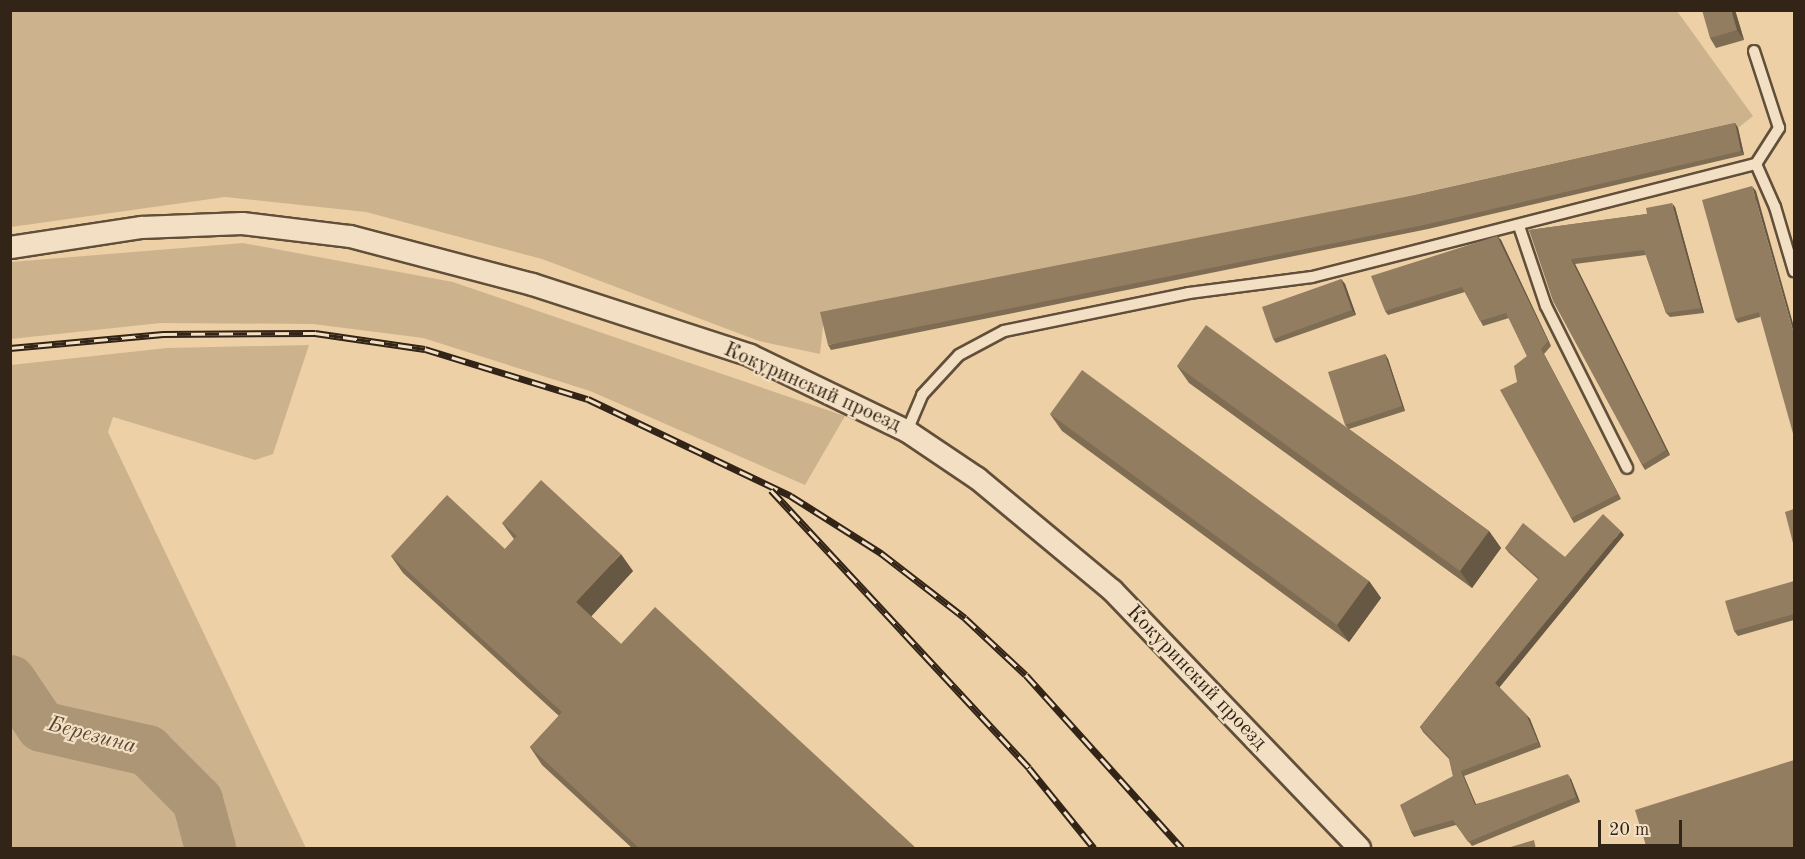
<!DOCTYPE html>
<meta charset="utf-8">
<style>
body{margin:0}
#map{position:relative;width:1805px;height:859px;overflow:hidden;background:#edd0a5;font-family:"Old Standard TT",serif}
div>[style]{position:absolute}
.green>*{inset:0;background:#cdb38d}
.river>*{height:51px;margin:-25.5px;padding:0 25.5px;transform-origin:25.5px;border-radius:25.5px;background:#ad9675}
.roads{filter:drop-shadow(2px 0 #614f3a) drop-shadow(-2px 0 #614f3a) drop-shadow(0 2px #614f3a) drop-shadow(0 -2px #614f3a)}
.lane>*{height:10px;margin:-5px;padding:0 5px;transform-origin:5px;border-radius:5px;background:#f3e0c4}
.street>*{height:21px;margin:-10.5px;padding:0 10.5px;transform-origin:10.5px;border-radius:10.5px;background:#f3e0c4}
.rail>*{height:7px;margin-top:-3.5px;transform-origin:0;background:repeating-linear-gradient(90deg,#f3e0c4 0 14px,#322417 0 28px);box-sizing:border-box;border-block:2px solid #322417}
.wall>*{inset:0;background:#7e6c53}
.shaded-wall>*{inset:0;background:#675844}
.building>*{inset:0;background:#937d61}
span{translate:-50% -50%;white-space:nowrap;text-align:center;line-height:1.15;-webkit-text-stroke:4.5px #f3e0c4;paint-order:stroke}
.street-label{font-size:21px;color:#322417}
.water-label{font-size:22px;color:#574633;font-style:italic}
.frame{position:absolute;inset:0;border:12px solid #322417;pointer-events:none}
.scale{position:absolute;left:1598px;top:820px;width:84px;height:27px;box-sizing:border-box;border:3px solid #322417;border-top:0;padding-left:8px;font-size:18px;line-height:21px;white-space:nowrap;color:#322417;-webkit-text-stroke:4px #f3e0c4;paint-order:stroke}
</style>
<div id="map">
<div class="green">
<i style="clip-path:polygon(10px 11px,1677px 11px,1753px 116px,1738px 128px,1423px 198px,824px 317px,820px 354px,759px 341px,542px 259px,366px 212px,225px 197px,11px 227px)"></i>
<i style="clip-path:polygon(243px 243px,453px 282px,845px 416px,805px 485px,590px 391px,423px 338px,313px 324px,161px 323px,11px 339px,11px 262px)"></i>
<i style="clip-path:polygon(309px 345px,273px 454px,255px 460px,113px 417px,108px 432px,306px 848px,11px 848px,11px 365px,167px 348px)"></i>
</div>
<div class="river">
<i style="left:10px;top:680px;width:55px;rotate:56deg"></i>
<i style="left:41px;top:726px;width:109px;rotate:12.8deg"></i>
<i style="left:147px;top:750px;width:71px;rotate:45deg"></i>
<i style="left:197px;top:800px;width:50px;rotate:74.8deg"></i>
</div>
<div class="roads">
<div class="lane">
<i style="left:1756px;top:164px;width:47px;rotate:66.2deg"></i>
<i style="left:1775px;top:207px;width:67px;rotate:73.5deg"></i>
<i style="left:1519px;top:226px;width:84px;rotate:71.4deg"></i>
<i style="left:1546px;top:306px;width:181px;rotate:63.4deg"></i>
<i style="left:907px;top:431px;width:39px;rotate:-67deg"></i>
<i style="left:922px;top:395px;width:54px;rotate:-47.2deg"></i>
<i style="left:959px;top:355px;width:51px;rotate:-28.1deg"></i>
<i style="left:1004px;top:331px;width:189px;rotate:-11.6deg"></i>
<i style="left:1189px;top:293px;width:124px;rotate:-7.4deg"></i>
<i style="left:1312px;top:277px;width:458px;rotate:-14.3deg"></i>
<i style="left:1756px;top:164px;width:43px;rotate:-57.4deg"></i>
<i style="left:1779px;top:128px;width:81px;rotate:-108deg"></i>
</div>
<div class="street">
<i style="left:10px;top:247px;width:133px;rotate:-8.7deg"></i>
<i style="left:141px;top:227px;width:101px;rotate:-2.3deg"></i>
<i style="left:242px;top:223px;width:109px;rotate:6.9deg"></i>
<i style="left:350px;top:236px;width:188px;rotate:14.8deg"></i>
<i style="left:532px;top:284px;width:229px;rotate:18deg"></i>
<i style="left:750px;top:355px;width:174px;rotate:25.8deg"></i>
<i style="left:907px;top:431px;width:84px;rotate:33.9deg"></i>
<i style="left:977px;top:478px;width:175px;rotate:39.7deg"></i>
<i style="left:1112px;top:590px;width:357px;rotate:46.2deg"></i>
</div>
</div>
<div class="rail">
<i style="left:10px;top:348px;width:154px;rotate:-5.2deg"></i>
<i style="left:163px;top:334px;width:152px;rotate:-0.4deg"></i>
<i style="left:315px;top:333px;width:111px;rotate:8.3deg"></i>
<i style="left:425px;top:349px;width:170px;rotate:17.1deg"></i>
<i style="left:588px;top:399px;width:225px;rotate:25.5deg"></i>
<i style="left:791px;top:496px;width:107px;rotate:32.3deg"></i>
<i style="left:881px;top:553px;width:106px;rotate:37.7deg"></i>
<i style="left:965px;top:618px;width:83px;rotate:43.1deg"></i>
<i style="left:1026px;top:675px;width:233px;rotate:48deg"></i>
<i style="left:771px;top:490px;width:379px;rotate:47.1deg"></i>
<i style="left:1029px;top:768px;width:103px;rotate:50.9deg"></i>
</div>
<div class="wall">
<i style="clip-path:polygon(1735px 10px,1744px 40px,1716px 48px,1710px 38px)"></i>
<i style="clip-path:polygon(1735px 123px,1738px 128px,1744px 155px,1428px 229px,831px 350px,828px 345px,1420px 194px)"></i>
<i style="clip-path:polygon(1756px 191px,1760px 317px,1738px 323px,1735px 319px)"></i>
<i style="clip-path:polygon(1675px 207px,1704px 313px,1670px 317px,1666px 313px,1646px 255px,1575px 264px,1670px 455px,1645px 470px,1642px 465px,1529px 230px,1647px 214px)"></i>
<i style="clip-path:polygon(1497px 236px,1501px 240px,1551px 346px,1544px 354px,1621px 499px,1574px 523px,1571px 518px,1517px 382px,1527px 356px,1509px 318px,1483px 326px,1465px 292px,1388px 315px,1385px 311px)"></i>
<i style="clip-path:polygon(1341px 279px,1345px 284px,1356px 315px,1276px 343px,1273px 339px)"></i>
<i style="clip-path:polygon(1385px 354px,1388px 359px,1405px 411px,1349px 429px,1489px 531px,1501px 548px,1472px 588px,1189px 383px,1177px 366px,1348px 428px,1345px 425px)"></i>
<i style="clip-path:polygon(1050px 414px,1369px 581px,1381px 598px,1349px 642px,1062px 431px)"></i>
<i style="clip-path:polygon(502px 523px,633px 571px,591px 616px,621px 644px,917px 849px,633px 849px,542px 765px,530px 747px,559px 716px,403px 573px,391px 556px,505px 549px,514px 539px)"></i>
<i style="clip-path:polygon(1624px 535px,1499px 687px,1530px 719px,1541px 747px,1464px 776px,1476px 804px,1571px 779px,1580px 802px,1472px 846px,1456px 825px,1414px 837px,1411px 832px,1453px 776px,1449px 759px,1423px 732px,1420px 727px,1538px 579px,1509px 553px,1505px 548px,1565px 557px)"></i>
<i style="clip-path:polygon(1794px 581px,1794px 620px,1738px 636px,1734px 631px)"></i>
</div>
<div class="shaded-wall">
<i style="clip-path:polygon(1731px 10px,1735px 10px,1744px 40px,1737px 30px)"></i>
<i style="clip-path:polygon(1735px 123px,1738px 128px,1744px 155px,1741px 151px)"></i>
<i style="clip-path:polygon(1752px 186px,1756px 191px,1794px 327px,1794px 334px)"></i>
<i style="clip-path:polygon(1672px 203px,1675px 207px,1704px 313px,1701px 308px)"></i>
<i style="clip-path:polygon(1497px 236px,1501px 240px,1551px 346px,1548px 341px)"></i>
<i style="clip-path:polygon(1571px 259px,1575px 264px,1670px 455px,1666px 450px)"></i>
<i style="clip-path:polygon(1341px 279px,1345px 284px,1356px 315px,1352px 310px)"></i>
<i style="clip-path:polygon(1541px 349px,1544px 354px,1621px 499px,1618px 494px)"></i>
<i style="clip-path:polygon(1385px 354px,1388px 359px,1405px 411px,1402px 406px)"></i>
<i style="clip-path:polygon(1489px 531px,1501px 548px,1472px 588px,1460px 571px)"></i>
<i style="clip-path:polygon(1621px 531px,1624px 535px,1499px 688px,1495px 683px)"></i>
<i style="clip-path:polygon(621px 554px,633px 571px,588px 620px,576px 602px)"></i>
<i style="clip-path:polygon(1369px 581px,1381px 598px,1349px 642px,1337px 625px)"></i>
<i style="clip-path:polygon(1526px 714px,1530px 719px,1541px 747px,1538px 742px)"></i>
<i style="clip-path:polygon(1461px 771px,1464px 776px,1478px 810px,1475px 805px)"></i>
<i style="clip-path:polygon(1568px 774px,1571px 779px,1580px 802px,1576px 797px)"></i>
</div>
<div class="building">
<i style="clip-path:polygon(1702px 10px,1731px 10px,1737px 30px,1710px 38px)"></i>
<i style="clip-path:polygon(1735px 123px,1741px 151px,1424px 225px,828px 345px,820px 312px,1420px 194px)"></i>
<i style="clip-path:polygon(1752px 186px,1794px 334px,1794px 437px,1759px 312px,1735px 319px,1702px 200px)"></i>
<i style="clip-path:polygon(1672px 203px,1701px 308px,1666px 313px,1644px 250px,1571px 259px,1666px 450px,1642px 465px,1553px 301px,1529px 230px,1647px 214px,1646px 208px)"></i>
<i style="clip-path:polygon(1497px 236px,1548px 341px,1541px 349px,1618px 494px,1571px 518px,1500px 390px,1517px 382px,1514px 366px,1527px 356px,1506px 313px,1480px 321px,1462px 287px,1385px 311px,1371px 276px)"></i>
<i style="clip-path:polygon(1341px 279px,1352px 310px,1273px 339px,1262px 307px)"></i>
<i style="clip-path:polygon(1206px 325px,1489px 531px,1460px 571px,1177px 366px)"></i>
<i style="clip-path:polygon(1385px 354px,1402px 406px,1345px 425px,1328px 372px)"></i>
<i style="clip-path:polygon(1082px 370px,1369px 581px,1337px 625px,1050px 414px)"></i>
<i style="clip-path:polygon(541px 480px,621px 554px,576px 602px,621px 644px,655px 607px,917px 849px,640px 849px,530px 747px,562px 712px,391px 556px,447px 495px,505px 549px,517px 536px,502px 523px)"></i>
<i style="clip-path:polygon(1794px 509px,1794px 547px,1785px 512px)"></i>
<i style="clip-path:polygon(1603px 514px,1621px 531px,1495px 683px,1526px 714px,1538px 742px,1461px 771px,1475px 805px,1568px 774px,1576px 797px,1468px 842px,1453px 820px,1411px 832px,1400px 805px,1453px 776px,1449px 757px,1420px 727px,1539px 578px,1505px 548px,1523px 523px,1565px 557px)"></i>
<i style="clip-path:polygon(1794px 581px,1794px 614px,1734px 631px,1725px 601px)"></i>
<i style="clip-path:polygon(1794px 760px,1794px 847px,1788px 849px,1647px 849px,1635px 810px)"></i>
<i style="clip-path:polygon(1534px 840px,1536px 849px,1504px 849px)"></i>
</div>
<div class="street-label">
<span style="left:812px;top:388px;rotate:24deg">Кокуринский проезд</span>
<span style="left:1196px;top:678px;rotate:46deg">Кокуринский проезд</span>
</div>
<div class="water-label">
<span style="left:92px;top:736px;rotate:15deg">Березина</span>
</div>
<div class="frame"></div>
<div class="scale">20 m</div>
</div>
